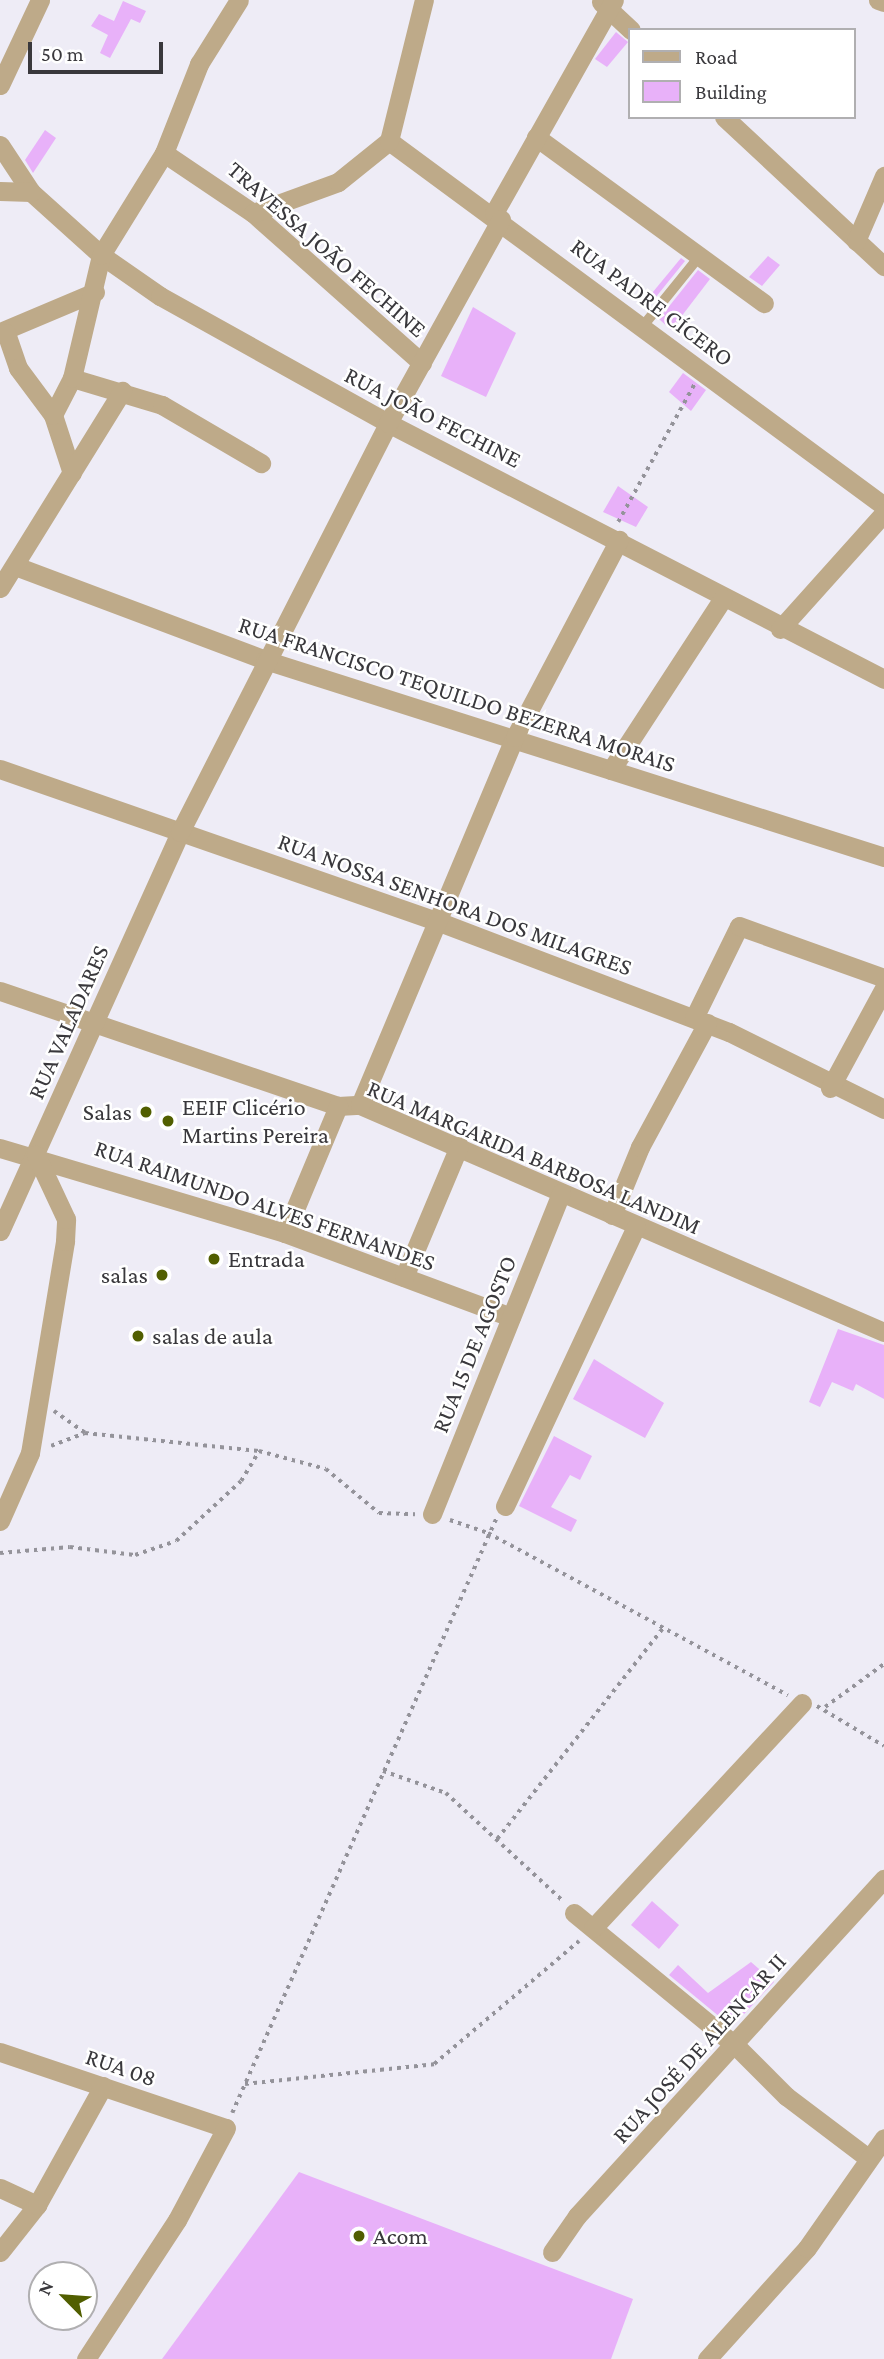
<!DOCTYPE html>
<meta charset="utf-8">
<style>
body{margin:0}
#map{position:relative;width:884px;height:2359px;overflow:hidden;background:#eeecf6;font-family:"Crimson Pro",serif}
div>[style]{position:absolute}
.building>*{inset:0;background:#e8b1f9}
.path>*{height:3.5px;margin-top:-1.75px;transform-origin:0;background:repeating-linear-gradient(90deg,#94939a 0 3.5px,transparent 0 8.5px)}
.service>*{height:10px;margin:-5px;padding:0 5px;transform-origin:5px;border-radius:5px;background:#beaa89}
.minor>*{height:19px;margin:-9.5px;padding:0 9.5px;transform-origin:9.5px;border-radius:9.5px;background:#beaa89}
.dots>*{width:19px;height:19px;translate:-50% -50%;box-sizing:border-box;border:4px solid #fff;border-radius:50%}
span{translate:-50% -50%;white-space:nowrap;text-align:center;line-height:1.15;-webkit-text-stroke:5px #fff;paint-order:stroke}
.street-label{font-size:24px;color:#39383c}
.poi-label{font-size:24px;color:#39383c}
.left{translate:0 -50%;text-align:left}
.right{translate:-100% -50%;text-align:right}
.legend{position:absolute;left:628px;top:28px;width:228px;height:91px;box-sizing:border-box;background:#fff;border:2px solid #b0afb1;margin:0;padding:9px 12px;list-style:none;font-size:21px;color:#39383c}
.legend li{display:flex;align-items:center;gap:14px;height:35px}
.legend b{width:35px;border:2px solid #b0afb1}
.north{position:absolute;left:28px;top:2261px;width:70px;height:70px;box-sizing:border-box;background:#fff;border:2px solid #b0afb1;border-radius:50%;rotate:295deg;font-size:19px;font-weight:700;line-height:28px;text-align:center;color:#39383c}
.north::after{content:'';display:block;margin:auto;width:24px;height:32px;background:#515e00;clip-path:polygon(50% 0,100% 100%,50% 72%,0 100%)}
.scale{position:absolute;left:28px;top:42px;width:135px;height:32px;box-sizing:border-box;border:4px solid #39383c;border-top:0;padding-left:9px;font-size:21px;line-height:24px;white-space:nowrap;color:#39383c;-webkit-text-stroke:5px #fff;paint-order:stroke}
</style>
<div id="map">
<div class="building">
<i style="clip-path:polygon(123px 1px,146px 11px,140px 23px,131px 19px,110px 58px,100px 53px,108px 35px,91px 26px,99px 14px,114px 21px)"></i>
<i style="clip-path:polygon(616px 32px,628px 42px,607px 67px,595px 59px)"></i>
<i style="clip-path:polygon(45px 130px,56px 138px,33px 173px,25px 160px)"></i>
<i style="clip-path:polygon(768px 256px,780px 265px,762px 286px,749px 277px)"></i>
<i style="clip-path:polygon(681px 258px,685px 261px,647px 308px,643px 304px)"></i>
<i style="clip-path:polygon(698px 270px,710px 279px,671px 330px,659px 319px)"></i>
<i style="clip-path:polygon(473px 307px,516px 333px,486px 397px,441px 376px)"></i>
<i style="clip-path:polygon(683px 373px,706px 390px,691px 411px,669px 392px)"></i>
<i style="clip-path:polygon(618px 486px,648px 507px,636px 527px,603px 512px)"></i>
<i style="clip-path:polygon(838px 1329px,884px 1345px,884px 1399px,856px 1384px,853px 1391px,832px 1382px,820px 1407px,809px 1402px)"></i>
<i style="clip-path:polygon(594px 1359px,664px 1403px,645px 1438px,573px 1399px)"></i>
<i style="clip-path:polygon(554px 1436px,592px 1456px,580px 1480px,570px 1475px,551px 1507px,577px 1520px,571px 1532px,519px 1506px)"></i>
<i style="clip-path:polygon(652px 1901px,679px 1925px,659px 1949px,631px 1925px)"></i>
<i style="clip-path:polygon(751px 1962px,774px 1982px,732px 2027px,669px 1975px,678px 1965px,708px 1993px)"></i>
<i style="clip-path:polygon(299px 2172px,633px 2299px,611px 2359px,162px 2359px)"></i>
</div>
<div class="path">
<i style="left:618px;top:522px;width:157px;rotate:-61deg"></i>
<i style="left:54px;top:1411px;width:38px;rotate:35deg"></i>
<i style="left:85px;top:1433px;width:175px;rotate:5.9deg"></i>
<i style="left:259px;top:1451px;width:69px;rotate:15deg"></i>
<i style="left:326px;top:1469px;width:69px;rotate:39.7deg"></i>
<i style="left:379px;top:1513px;width:36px;rotate:2deg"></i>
<i style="left:51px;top:1446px;width:36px;rotate:-21deg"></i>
<i style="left:450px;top:1520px;width:40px;rotate:18.9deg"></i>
<i style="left:488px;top:1533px;width:341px;rotate:28.4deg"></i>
<i style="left:0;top:1553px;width:70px;rotate:-4.9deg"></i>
<i style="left:70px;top:1547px;width:65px;rotate:7deg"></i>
<i style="left:135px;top:1555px;width:43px;rotate:-18.9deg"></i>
<i style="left:176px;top:1541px;width:88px;rotate:-42.7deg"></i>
<i style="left:241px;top:1481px;width:35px;rotate:-59deg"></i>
<i style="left:817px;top:1706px;width:78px;rotate:30.8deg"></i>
<i style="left:825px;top:1707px;width:73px;rotate:-36.1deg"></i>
<i style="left:383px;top:1771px;width:67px;rotate:19.2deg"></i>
<i style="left:446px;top:1793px;width:159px;rotate:42.7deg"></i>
<i style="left:497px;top:1839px;width:268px;rotate:-51.8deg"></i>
<i style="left:245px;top:2084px;width:190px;rotate:-6deg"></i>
<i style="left:434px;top:2064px;width:190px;rotate:-40.3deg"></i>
<i style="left:232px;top:2113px;width:650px;rotate:-66.04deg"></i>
</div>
<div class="service">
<i style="left:643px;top:326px;width:87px;rotate:-51deg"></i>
</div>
<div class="minor">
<i style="left:878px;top:0;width:6px;rotate:18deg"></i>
<i style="left:601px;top:2px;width:41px;rotate:43deg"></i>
<i style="left:0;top:85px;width:94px;rotate:-64.8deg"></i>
<i style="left:724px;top:117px;width:219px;rotate:43deg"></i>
<i style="left:536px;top:137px;width:282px;rotate:36.1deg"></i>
<i style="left:389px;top:141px;width:615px;rotate:36.4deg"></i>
<i style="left:0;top:145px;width:56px;rotate:56.6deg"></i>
<i style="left:31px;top:192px;width:94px;rotate:42deg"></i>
<i style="left:101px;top:255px;width:72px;rotate:34.8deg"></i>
<i style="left:160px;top:296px;width:261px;rotate:29.1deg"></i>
<i style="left:388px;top:423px;width:558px;rotate:27.3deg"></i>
<i style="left:164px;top:153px;width:107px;rotate:34deg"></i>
<i style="left:253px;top:213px;width:226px;rotate:41.6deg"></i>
<i style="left:0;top:191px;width:31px;rotate:2deg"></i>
<i style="left:253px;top:213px;width:90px;rotate:-20deg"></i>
<i style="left:338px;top:182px;width:65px;rotate:-38.8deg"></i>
<i style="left:389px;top:141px;width:145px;rotate:-76.1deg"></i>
<i style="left:494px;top:213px;width:244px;rotate:-60.6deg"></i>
<i style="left:856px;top:241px;width:71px;rotate:-66.7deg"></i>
<i style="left:0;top:332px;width:103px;rotate:-22.8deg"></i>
<i style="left:6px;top:333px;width:37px;rotate:71deg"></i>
<i style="left:18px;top:368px;width:59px;rotate:53.3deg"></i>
<i style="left:53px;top:415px;width:61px;rotate:71.9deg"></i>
<i style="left:72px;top:378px;width:94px;rotate:16.7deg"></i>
<i style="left:162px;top:405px;width:115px;rotate:30.4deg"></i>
<i style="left:53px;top:415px;width:42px;rotate:-62.8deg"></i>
<i style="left:72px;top:378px;width:126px;rotate:-76.7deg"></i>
<i style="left:101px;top:255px;width:120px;rotate:-58.3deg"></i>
<i style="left:164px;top:153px;width:96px;rotate:-68.5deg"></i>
<i style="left:199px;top:64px;width:75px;rotate:-58deg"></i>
<i style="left:18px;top:567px;width:264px;rotate:20.6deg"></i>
<i style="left:265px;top:660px;width:650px;rotate:17.65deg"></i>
<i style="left:0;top:588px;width:232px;rotate:-58.2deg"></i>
<i style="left:780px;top:629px;width:156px;rotate:-48.1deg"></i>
<i style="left:0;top:769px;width:468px;rotate:19.2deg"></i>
<i style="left:442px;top:923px;width:307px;rotate:20.8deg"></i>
<i style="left:729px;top:1032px;width:173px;rotate:26.4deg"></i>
<i style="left:611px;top:770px;width:205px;rotate:-56.9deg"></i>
<i style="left:0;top:991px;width:357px;rotate:18.8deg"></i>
<i style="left:338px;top:1106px;width:22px;rotate:-3deg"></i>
<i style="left:360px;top:1105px;width:571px;rotate:23.42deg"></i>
<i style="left:694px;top:1018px;width:102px;rotate:-63.9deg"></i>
<i style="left:739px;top:926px;width:154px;rotate:19.7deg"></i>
<i style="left:830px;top:1088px;width:114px;rotate:-61.6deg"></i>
<i style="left:360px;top:1105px;width:399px;rotate:-67.2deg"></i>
<i style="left:515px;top:737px;width:223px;rotate:-62.2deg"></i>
<i style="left:0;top:1148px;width:297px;rotate:16.6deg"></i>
<i style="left:285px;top:1233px;width:241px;rotate:20.4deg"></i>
<i style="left:612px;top:1215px;width:74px;rotate:-67.6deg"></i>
<i style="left:640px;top:1147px;width:141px;rotate:-61.6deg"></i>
<i style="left:0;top:1231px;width:438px;rotate:-65.7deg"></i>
<i style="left:180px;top:832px;width:459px;rotate:-63deg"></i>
<i style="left:388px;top:423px;width:233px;rotate:-61deg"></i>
<i style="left:285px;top:1233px;width:138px;rotate:-67.3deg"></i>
<i style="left:404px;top:1277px;width:142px;rotate:-67.2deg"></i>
<i style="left:505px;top:1506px;width:309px;rotate:-64.9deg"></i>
<i style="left:432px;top:1514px;width:346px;rotate:-68.1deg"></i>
<i style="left:0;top:1521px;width:74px;rotate:-66.2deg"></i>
<i style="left:30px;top:1453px;width:215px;rotate:-80.6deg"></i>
<i style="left:65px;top:1241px;width:22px;rotate:-87deg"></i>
<i style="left:66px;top:1219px;width:71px;rotate:-115.1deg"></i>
<i style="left:574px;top:1913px;width:210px;rotate:39.4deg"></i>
<i style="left:736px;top:2046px;width:71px;rotate:45deg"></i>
<i style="left:786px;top:2096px;width:103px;rotate:37.1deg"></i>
<i style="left:593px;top:1928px;width:307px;rotate:-47.1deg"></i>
<i style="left:0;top:2052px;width:238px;rotate:18.6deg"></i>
<i style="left:226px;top:2128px;width:104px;rotate:118deg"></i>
<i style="left:177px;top:2220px;width:166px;rotate:123.2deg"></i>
<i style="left:0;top:2188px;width:41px;rotate:24.7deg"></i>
<i style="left:0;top:2252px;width:60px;rotate:-51.8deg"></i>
<i style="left:37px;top:2205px;width:136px;rotate:-61deg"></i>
<i style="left:552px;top:2252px;width:44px;rotate:-55.2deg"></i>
<i style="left:577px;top:2216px;width:456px;rotate:-47.7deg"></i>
<i style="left:707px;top:2359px;width:149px;rotate:-48deg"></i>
<i style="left:807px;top:2248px;width:134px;rotate:-55deg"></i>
</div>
<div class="dots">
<i style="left:146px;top:1112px;background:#515e00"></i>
<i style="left:168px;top:1121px;background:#515e00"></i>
<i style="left:214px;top:1259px;background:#515e00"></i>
<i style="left:162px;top:1275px;background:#515e00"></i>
<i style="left:138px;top:1336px;background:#515e00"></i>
<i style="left:359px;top:2236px;background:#515e00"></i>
</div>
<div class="street-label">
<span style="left:327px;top:249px;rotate:41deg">TRAVESSA JOÃO FECHINE</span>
<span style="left:652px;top:302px;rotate:37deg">RUA PADRE CÍCERO</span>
<span style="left:433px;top:417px;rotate:27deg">RUA JOÃO FECHINE</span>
<span style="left:457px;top:694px;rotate:18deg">RUA FRANCISCO TEQUILDO BEZERRA MORAIS</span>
<span style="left:455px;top:904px;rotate:20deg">RUA NOSSA SENHORA DOS MILAGRES</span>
<span style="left:68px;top:1022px;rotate:-66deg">RUA VALADARES</span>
<span style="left:534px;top:1157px;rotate:23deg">RUA MARGARIDA BARBOSA LANDIM</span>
<span style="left:265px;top:1205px;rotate:19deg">RUA RAIMUNDO ALVES FERNANDES</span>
<span style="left:474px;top:1344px;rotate:-68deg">RUA 15 DE AGOSTO</span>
<span style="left:699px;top:2048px;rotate:-48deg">RUA JOSÉ DE ALENCAR II</span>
<span style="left:121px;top:2067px;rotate:19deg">RUA 08</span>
</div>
<div class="poi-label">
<span class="left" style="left:182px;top:1121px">EEIF Clicério<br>Martins Pereira</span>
<span class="right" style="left:132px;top:1112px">Salas</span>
<span class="left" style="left:228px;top:1259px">Entrada</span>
<span class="right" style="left:148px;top:1275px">salas</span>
<span class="left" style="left:152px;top:1336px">salas de aula</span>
<span class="left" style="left:373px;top:2236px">Acom</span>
</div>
<ul class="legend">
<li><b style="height:9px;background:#beaa89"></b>Road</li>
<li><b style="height:19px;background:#e8b1f9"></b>Building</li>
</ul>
<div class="north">N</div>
<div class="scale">50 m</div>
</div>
